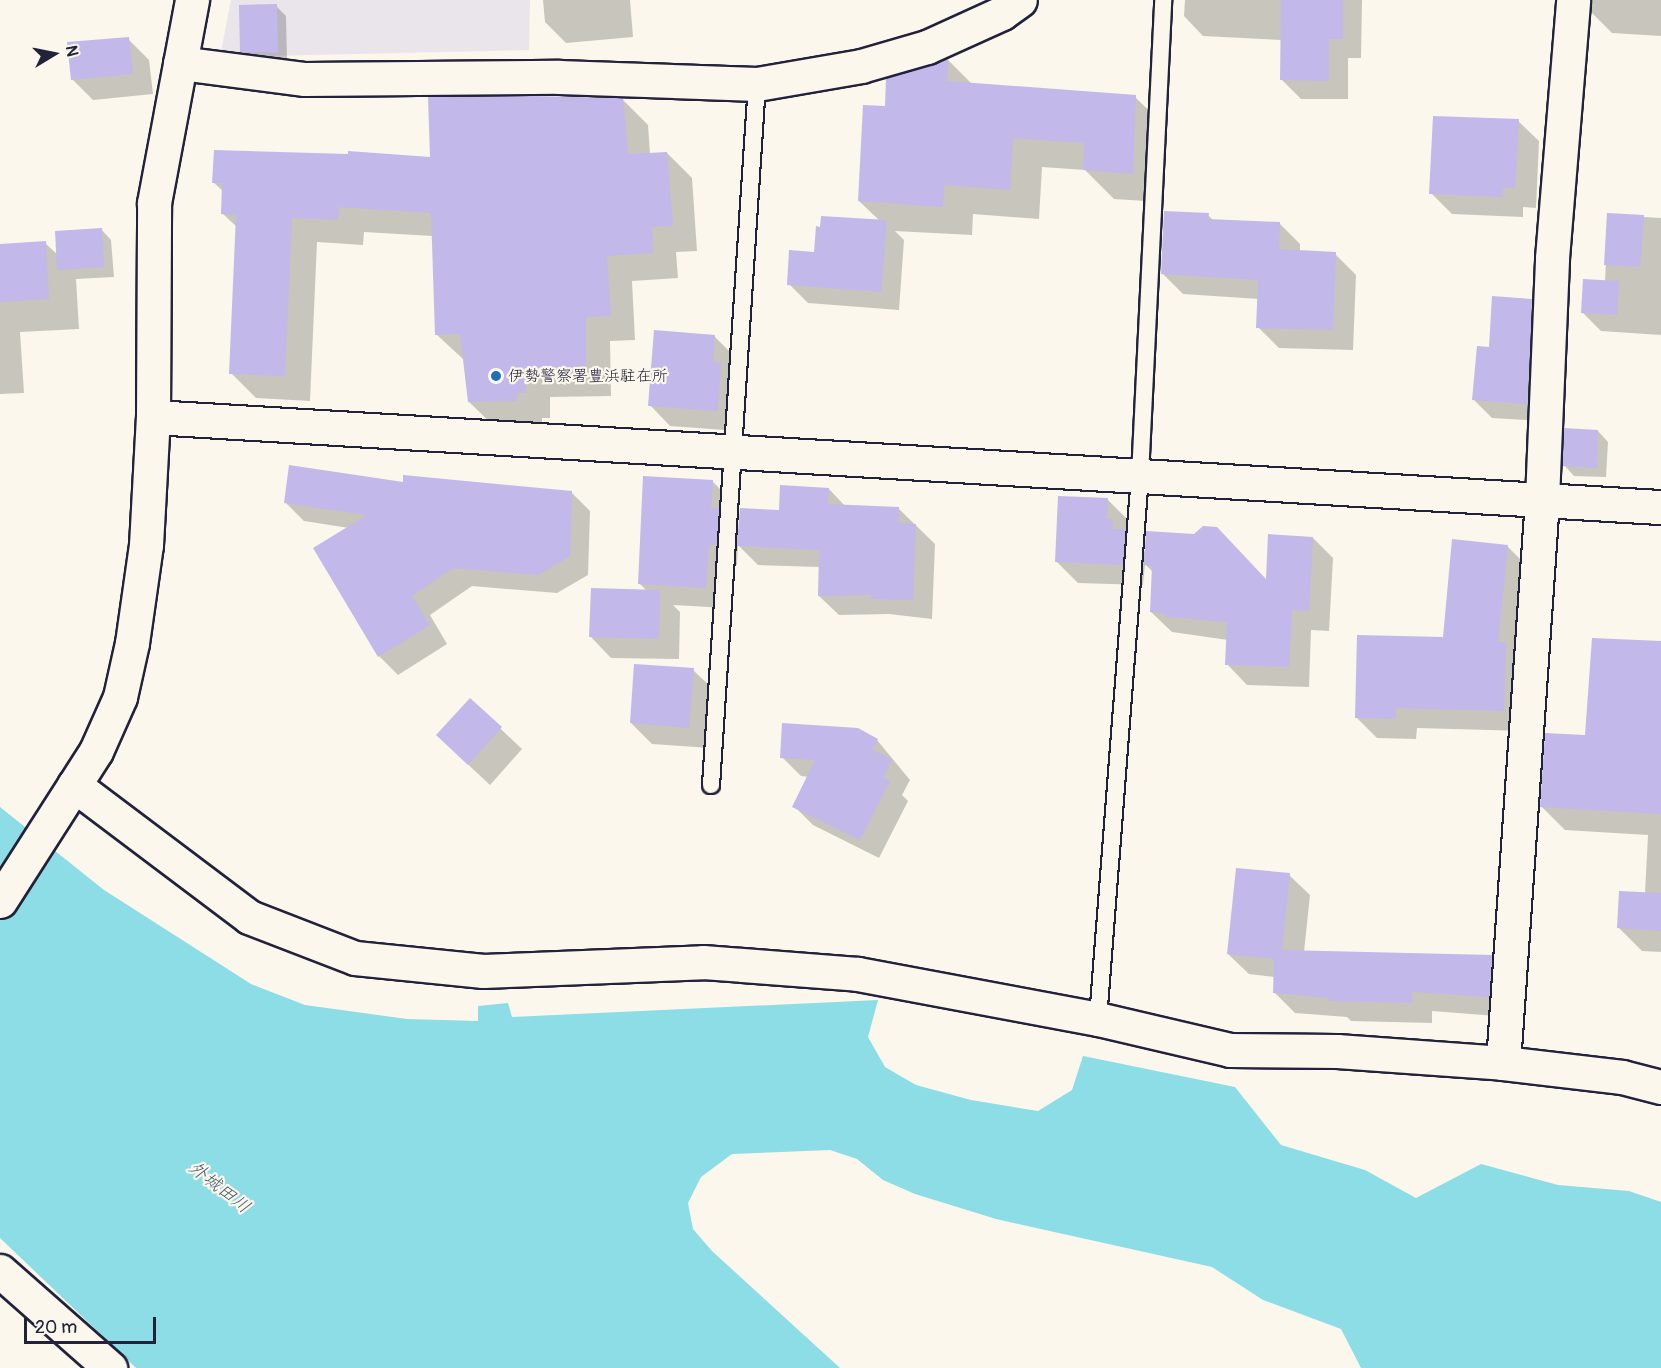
<!DOCTYPE html>
<meta charset="utf-8">
<style>
body{margin:0}
#map{position:relative;width:1661px;height:1368px;overflow:hidden;background:#fbf7ec;font-family:Pangolin,"Klee One",sans-serif}
div>[style]{position:absolute}
.built>*{inset:0;background:#eae4eb}
.water>*{inset:0;background:#8cdde6}
.shadow>*{inset:0;background:#0003}
.building>*{inset:0;background:#c2b8e9}
.roads{filter:drop-shadow(2px 0 #22223b) drop-shadow(-2px 0 #22223b) drop-shadow(0 2px #22223b) drop-shadow(0 -2px #22223b)}
.service>*{height:16px;margin:-8px;padding:0 8px;transform-origin:8px;border-radius:8px;background:#fbf7ec}
.minor>*{height:33px;margin:-16.5px;padding:0 16.5px;transform-origin:16.5px;border-radius:16.5px;background:#fbf7ec}
.tertiary>*{height:33px;margin:-16.5px;padding:0 16.5px;transform-origin:16.5px;border-radius:16.5px;background:#fbf7ec}
.dots>*{width:16px;height:16px;translate:-50% -50%;box-sizing:border-box;border:3px solid #fbf7ec;border-radius:50%}
span{translate:-50% -50%;white-space:nowrap;text-align:center;line-height:1.15;-webkit-text-stroke:4.5px #fbf7ec;paint-order:stroke}
.poi-label{font-size:16px;color:#22223b}
.left{translate:0 -50%;text-align:left}
.water-label{font-size:18px;color:#425a6e;font-style:italic}
.north{position:absolute;left:24px;top:24px;width:60px;height:60px;-webkit-text-stroke:4px #fbf7ec;paint-order:stroke;rotate:80deg;font-size:16px;font-weight:700;line-height:24px;text-align:center;color:#22223b}
.north::after{content:'';display:block;margin:auto;width:21px;height:27px;background:#22223b;clip-path:polygon(50% 0,100% 100%,50% 72%,0 100%)}
.scale{position:absolute;left:24px;top:1317px;width:132px;height:27px;box-sizing:border-box;border:3px solid #22223b;border-top:0;padding-left:8px;font-size:18px;line-height:21px;white-space:nowrap;color:#22223b;-webkit-text-stroke:4px #fbf7ec;paint-order:stroke}
</style>
<div id="map">
<div class="built">
<i style="clip-path:polygon(231px 0,530px 0,529px 50px,220px 57px)"></i>
</div>
<div class="water">
<i style="clip-path:polygon(0 807px,104px 890px,251px 984px,305px 1005px,407px 1019px,478px 1021px,478px 1006px,508px 1003px,512px 1017px,878px 1000px,868px 1037px,885px 1067px,916px 1085px,971px 1100px,1038px 1111px,1072px 1090px,1083px 1056px,1235px 1087px,1281px 1145px,1365px 1170px,1416px 1198px,1481px 1164px,1558px 1185px,1629px 1191px,1661px 1202px,1661px 1368px,1361px 1368px,1341px 1329px,1263px 1300px,1212px 1267px,996px 1219px,915px 1194px,883px 1180px,857px 1159px,830px 1150px,732px 1154px,701px 1177px,688px 1203px,693px 1229px,712px 1251px,840px 1368px,136px 1368px,0 1238px)"></i>
</div>
<div class="shadow">
<i style="clip-path:polygon(543px 0,630px 0,633px 37px,566px 43px,545px 22px)"></i>
<i style="clip-path:polygon(1185px 0,1362px 0,1361px 58px,1348px 58px,1348px 99px,1301px 99px,1281px 79px,1282px 40px,1203px 36px,1184px 16px)"></i>
<i style="clip-path:polygon(1590px 0,1661px 0,1661px 36px,1612px 33px,1592px 13px)"></i>
<i style="clip-path:polygon(276px 6px,286px 16px,287px 62px,252px 61px,242px 51px)"></i>
<i style="clip-path:polygon(128px 39px,149px 60px,153px 94px,93px 100px,72px 79px)"></i>
<i style="clip-path:polygon(948px 60px,973px 85px,1135px 97px,1165px 126px,1162px 202px,1114px 199px,1085px 170px,1042px 167px,1039px 219px,973px 214px,972px 235px,895px 231px,904px 240px,899px 310px,808px 303px,789px 284px,815px 253px,880px 221px,859px 201px,887px 108px)"></i>
<i style="clip-path:polygon(622px 99px,648px 125px,650px 154px,667px 153px,692px 178px,697px 251px,676px 252px,678px 278px,632px 281px,635px 340px,610px 341px,611px 396px,550px 397px,550px 418px,542px 418px,542px 426px,495px 427px,469px 402px,464px 360px,436px 334px,433px 236px,364px 232px,363px 245px,317px 242px,310px 401px,256px 398px,231px 373px,237px 227px,223px 214px,224px 192px,213px 182px,431px 159px)"></i>
<i style="clip-path:polygon(1518px 121px,1539px 141px,1536px 208px,1523px 207px,1523px 217px,1452px 214px,1431px 193px)"></i>
<i style="clip-path:polygon(1208px 215px,1214px 221px,1279px 223px,1300px 244px,1300px 252px,1335px 254px,1356px 275px,1353px 350px,1279px 348px,1258px 327px,1259px 299px,1183px 294px,1162px 273px)"></i>
<i style="clip-path:polygon(1608px 215px,1661px 218px,1661px 335px,1601px 331px,1582px 312px,1605px 282px)"></i>
<i style="clip-path:polygon(101px 229px,111px 240px,114px 277px,76px 279px,79px 329px,20px 332px,24px 393px,0 394px,0 246px,45px 243px,58px 255px)"></i>
<i style="clip-path:polygon(1531px 301px,1549px 318px,1544px 421px,1492px 418px,1474px 400px,1490px 349px)"></i>
<i style="clip-path:polygon(714px 336px,735px 357px,738px 431px,670px 426px,650px 405px)"></i>
<i style="clip-path:polygon(1598px 431px,1608px 442px,1606px 477px,1574px 476px,1564px 465px)"></i>
<i style="clip-path:polygon(712px 481px,733px 502px,732px 523px,740px 531px,829px 489px,846px 507px,898px 508px,935px 544px,932px 619px,889px 614px,839px 615px,819px 596px,820px 567px,758px 565px,738px 545px,737px 565px,729px 565px,727px 608px,673px 605px,680px 612px,679px 659px,611px 658px,591px 637px,647px 591px,639px 583px)"></i>
<i style="clip-path:polygon(404px 484px,571px 492px,590px 511px,588px 575px,557px 593px,472px 586px,430px 615px,447px 644px,398px 675px,379px 656px,315px 549px,349px 528px,304px 521px,286px 503px)"></i>
<i style="clip-path:polygon(1107px 499px,1128px 520px,1128px 534px,1146px 553px,1267px 581px,1313px 538px,1333px 558px,1329px 631px,1311px 630px,1309px 687px,1247px 685px,1227px 664px,1228px 640px,1172px 632px,1151px 612px,1154px 573px,1145px 564px,1143px 585px,1078px 583px,1057px 562px)"></i>
<i style="clip-path:polygon(1507px 546px,1528px 567px,1525px 731px,1417px 728px,1416px 739px,1377px 738px,1356px 717px,1444px 639px)"></i>
<i style="clip-path:polygon(1661px 643px,1661px 952px,1642px 951px,1618px 927px,1645px 893px,1648px 835px,1565px 830px,1541px 806px,1586px 737px)"></i>
<i style="clip-path:polygon(693px 670px,714px 690px,710px 748px,652px 744px,631px 723px)"></i>
<i style="clip-path:polygon(470px 700px,522px 749px,490px 785px,459px 756px)"></i>
<i style="clip-path:polygon(877px 740px,910px 780px,902px 795px,908px 801px,879px 858px,813px 825px,794px 806px,809px 777px,801px 776px,782px 757px)"></i>
<i style="clip-path:polygon(1289px 875px,1310px 895px,1304px 952px,1491px 957px,1512px 977px,1509px 1017px,1432px 1011px,1432px 1023px,1351px 1021px,1347px 1017px,1295px 1013px,1275px 993px,1275px 977px,1249px 974px,1228px 954px)"></i>
</div>
<div class="building">
<i style="clip-path:polygon(1281px 0,1343px 0,1343px 39px,1329px 39px,1329px 81px,1280px 80px)"></i>
<i style="clip-path:polygon(277px 4px,278px 53px,240px 52px,239px 5px)"></i>
<i style="clip-path:polygon(129px 37px,133px 74px,71px 80px,67px 42px)"></i>
<i style="clip-path:polygon(948px 58px,947px 81px,1136px 95px,1133px 174px,1083px 170px,1084px 143px,1013px 138px,1010px 190px,944px 185px,943px 207px,858px 201px,863px 105px,885px 106px,886px 78px)"></i>
<i style="clip-path:polygon(531px 96px,623px 98px,628px 154px,667px 152px,673px 226px,652px 227px,653px 253px,607px 256px,611px 316px,586px 317px,586px 372px,525px 373px,526px 393px,517px 393px,517px 401px,468px 402px,460px 334px,435px 335px,431px 213px,339px 207px,338px 220px,292px 218px,285px 376px,229px 374px,236px 215px,221px 214px,222px 183px,212px 183px,214px 150px,348px 154px,348px 151px,430px 157px,428px 97px)"></i>
<i style="clip-path:polygon(1433px 116px,1519px 119px,1515px 188px,1503px 187px,1503px 197px,1429px 194px)"></i>
<i style="clip-path:polygon(1164px 211px,1209px 213px,1208px 219px,1280px 222px,1279px 249px,1336px 252px,1333px 330px,1256px 328px,1258px 280px,1161px 274px)"></i>
<i style="clip-path:polygon(1607px 213px,1644px 215px,1640px 267px,1604px 265px)"></i>
<i style="clip-path:polygon(821px 216px,887px 220px,881px 292px,787px 285px,789px 250px,814px 252px,816px 226px,820px 227px)"></i>
<i style="clip-path:polygon(102px 228px,104px 267px,57px 270px,55px 231px)"></i>
<i style="clip-path:polygon(46px 241px,49px 299px,0 302px,0 244px)"></i>
<i style="clip-path:polygon(1583px 279px,1619px 281px,1617px 315px,1581px 313px)"></i>
<i style="clip-path:polygon(1492px 296px,1532px 299px,1527px 404px,1472px 400px,1477px 346px,1489px 347px)"></i>
<i style="clip-path:polygon(654px 330px,715px 335px,713px 362px,721px 363px,718px 411px,648px 406px)"></i>
<i style="clip-path:polygon(1564px 428px,1598px 430px,1597px 468px,1562px 466px)"></i>
<i style="clip-path:polygon(289px 465px,403px 482px,403px 475px,572px 491px,570px 556px,538px 575px,453px 568px,412px 596px,430px 625px,378px 657px,313px 548px,367px 515px,284px 503px)"></i>
<i style="clip-path:polygon(643px 476px,713px 480px,711px 508px,719px 508px,716px 545px,709px 545px,706px 588px,638px 584px)"></i>
<i style="clip-path:polygon(780px 485px,829px 488px,828px 504px,899px 507px,899px 523px,916px 524px,913px 600px,871px 599px,871px 595px,818px 596px,819px 550px,737px 546px,740px 508px,779px 510px)"></i>
<i style="clip-path:polygon(1058px 496px,1108px 498px,1107px 519px,1113px 519px,1113px 529px,1125px 530px,1123px 565px,1055px 562px)"></i>
<i style="clip-path:polygon(1203px 526px,1217px 527px,1266px 579px,1268px 534px,1313px 537px,1309px 611px,1292px 610px,1289px 667px,1225px 665px,1227px 622px,1166px 617px,1166px 614px,1150px 612px,1152px 566px,1144px 565px,1146px 531px,1194px 534px)"></i>
<i style="clip-path:polygon(1452px 539px,1508px 545px,1498px 642px,1506px 642px,1504px 711px,1396px 708px,1396px 719px,1355px 718px,1357px 635px,1443px 637px)"></i>
<i style="clip-path:polygon(591px 588px,660px 590px,659px 639px,589px 637px)"></i>
<i style="clip-path:polygon(1592px 638px,1661px 641px,1661px 814px,1540px 807px,1545px 733px,1585px 735px)"></i>
<i style="clip-path:polygon(634px 664px,694px 668px,689px 728px,630px 723px)"></i>
<i style="clip-path:polygon(470px 698px,502px 727px,468px 765px,436px 735px)"></i>
<i style="clip-path:polygon(782px 723px,858px 728px,878px 739px,872px 750px,892px 759px,883px 778px,890px 781px,860px 840px,792px 807px,815px 760px,780px 758px)"></i>
<i style="clip-path:polygon(1236px 868px,1290px 873px,1282px 950px,1492px 955px,1489px 997px,1412px 992px,1412px 1003px,1329px 1001px,1329px 998px,1273px 993px,1274px 959px,1227px 954px)"></i>
<i style="clip-path:polygon(1619px 891px,1661px 893px,1661px 931px,1617px 928px)"></i>
</div>
<div class="roads">
<div class="service">
<i style="left:711px;top:785px;width:703px;rotate:-86.25deg"></i>
<i style="left:1098px;top:1019px;width:545px;rotate:-85.58deg"></i>
<i style="left:1140px;top:476px;width:477px;rotate:-87.2deg"></i>
</div>
<div class="minor">
<i style="left:180px;top:63px;width:126px;rotate:7.3deg"></i>
<i style="left:305px;top:79px;width:254px;rotate:-0.5deg"></i>
<i style="left:559px;top:77px;width:198px;rotate:2deg"></i>
<i style="left:757px;top:84px;width:106px;rotate:-9.8deg"></i>
<i style="left:861px;top:66px;width:69px;rotate:-16.1deg"></i>
<i style="left:927px;top:47px;width:82px;rotate:-24.4deg"></i>
<i style="left:1002px;top:13px;width:22px;rotate:-36deg"></i>
<i style="left:74px;top:785px;width:219px;rotate:37deg"></i>
<i style="left:249px;top:917px;width:114px;rotate:21.1deg"></i>
<i style="left:355px;top:958px;width:129px;rotate:5.8deg"></i>
<i style="left:483px;top:971px;width:220px;rotate:-2.3deg"></i>
<i style="left:703px;top:962px;width:155px;rotate:4.4deg"></i>
<i style="left:858px;top:974px;width:244px;rotate:10.6deg"></i>
<i style="left:1098px;top:1019px;width:136px;rotate:13.2deg"></i>
<i style="left:1230px;top:1050px;width:107px;rotate:0.5deg"></i>
<i style="left:1337px;top:1051px;width:166px;rotate:4.1deg"></i>
<i style="left:1503px;top:1063px;width:120px;rotate:6.7deg"></i>
<i style="left:1622px;top:1077px;width:40px;rotate:14.4deg"></i>
<i style="left:1503px;top:1063px;width:565px;rotate:-86.04deg"></i>
<i style="left:1542px;top:499px;width:241px;rotate:-87.6deg"></i>
<i style="left:1552px;top:258px;width:259px;rotate:-85.3deg"></i>
<i style="left:0;top:1271px;width:147px;rotate:41.4deg"></i>
</div>
<div class="tertiary">
<i style="left:153px;top:417px;width:1511px;rotate:3.42deg"></i>
<i style="left:0;top:901px;width:178px;rotate:-57.4deg"></i>
<i style="left:96px;top:751px;width:59px;rotate:-66deg"></i>
<i style="left:120px;top:697px;width:55px;rotate:-77.5deg"></i>
<i style="left:132px;top:643px;width:99px;rotate:-81.9deg"></i>
<i style="left:146px;top:545px;width:128px;rotate:-86.9deg"></i>
<i style="left:153px;top:417px;width:214px;rotate:-89.7deg"></i>
<i style="left:154px;top:203px;width:207px;rotate:-79.4deg"></i>
</div>
</div>
<div class="dots">
<i style="left:496px;top:376px;background:#1f6fb2"></i>
</div>
<div class="poi-label">
<span class="left" style="left:508px;top:376px">伊勢警察署豊浜駐在所</span>
</div>
<div class="water-label">
<span style="left:219px;top:1188px;rotate:38deg">外城田川</span>
</div>
<div class="north">N</div>
<div class="scale">20 m</div>
</div>
